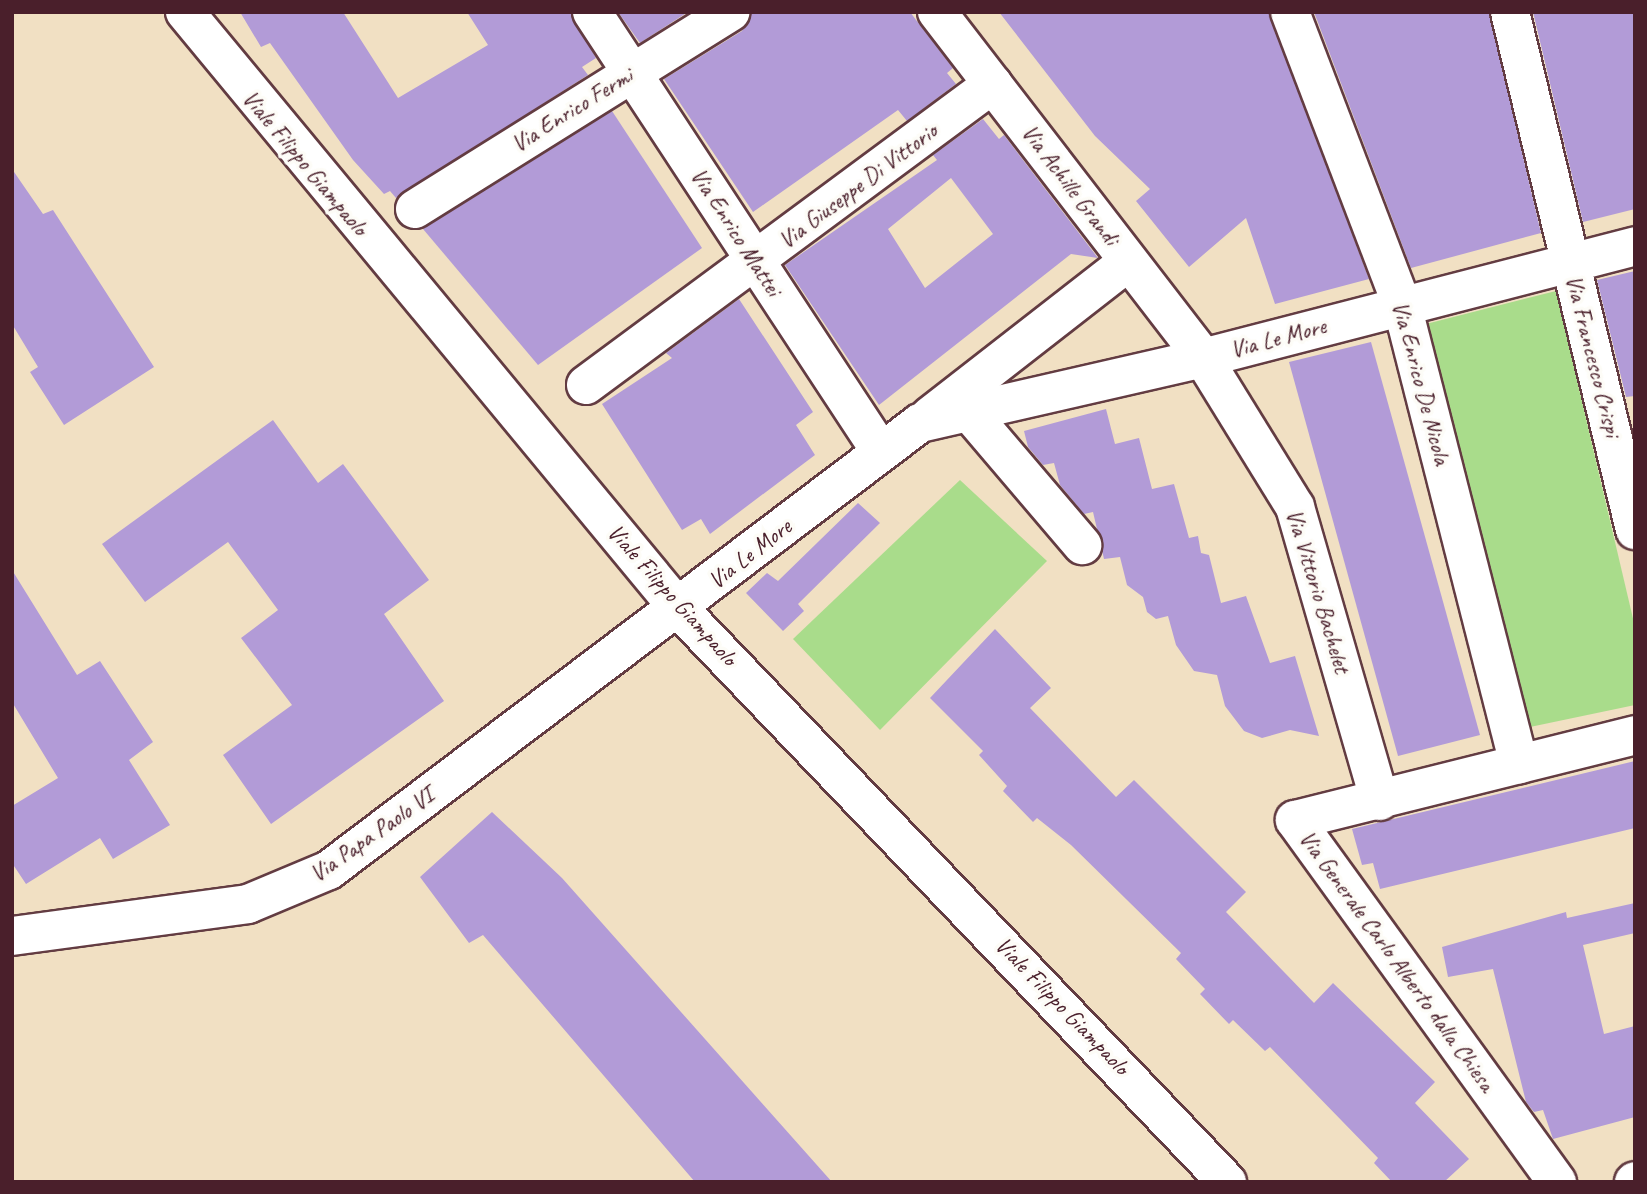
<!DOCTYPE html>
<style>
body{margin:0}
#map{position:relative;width:1647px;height:1194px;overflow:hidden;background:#f1e0c3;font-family:Caveat,sans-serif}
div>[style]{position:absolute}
.green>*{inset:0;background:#a9dc8b}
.building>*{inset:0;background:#b29bd7}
.roads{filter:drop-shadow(2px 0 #633c42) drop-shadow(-2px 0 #633c42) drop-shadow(0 2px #633c42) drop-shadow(0 -2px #633c42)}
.minor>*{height:38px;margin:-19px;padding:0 19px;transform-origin:19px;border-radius:19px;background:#fff}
span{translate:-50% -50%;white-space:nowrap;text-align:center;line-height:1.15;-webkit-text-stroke:7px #fdfcf7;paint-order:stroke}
.street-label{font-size:24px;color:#4a1f2b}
.frame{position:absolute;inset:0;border:14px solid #4a1f2b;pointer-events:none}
</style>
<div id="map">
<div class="green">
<i style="clip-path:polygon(1556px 291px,1635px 627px,1635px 705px,1530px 727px,1422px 325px)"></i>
<i style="clip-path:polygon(960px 480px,1047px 561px,880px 730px,793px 639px)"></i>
</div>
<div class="building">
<i style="clip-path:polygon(240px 12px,343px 12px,398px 98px,488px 45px,467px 12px,570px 12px,596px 58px,582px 67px,588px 75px,396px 198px,390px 191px,384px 194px,353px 160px,270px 43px,261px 47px)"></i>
<i style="clip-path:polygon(618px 12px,688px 12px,640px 43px)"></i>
<i style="clip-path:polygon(752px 12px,910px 12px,953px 68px,947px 73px,956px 84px,907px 121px,898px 110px,753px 212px,664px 79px,742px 31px)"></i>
<i style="clip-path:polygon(999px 12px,1269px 12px,1369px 279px,1275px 304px,1246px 218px,1189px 267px,1136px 201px,1150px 189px,1095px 136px)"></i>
<i style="clip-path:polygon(1314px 12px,1489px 12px,1541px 233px,1411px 268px)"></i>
<i style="clip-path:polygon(1533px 12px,1635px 12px,1635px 209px,1583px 222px)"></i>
<i style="clip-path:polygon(612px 111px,702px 248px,538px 365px,423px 229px)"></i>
<i style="clip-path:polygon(evenodd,983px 119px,999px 139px,1004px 135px,1098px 258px,1071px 254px,879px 405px,785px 265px,937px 160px,933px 155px,983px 119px,951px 178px,993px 234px,925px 288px,888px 229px,951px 178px)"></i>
<i style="clip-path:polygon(12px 169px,43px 214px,53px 210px,154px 367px,64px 425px,30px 372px,38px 367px,12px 324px)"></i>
<i style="clip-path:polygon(1635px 271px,1635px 396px,1626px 397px,1597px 280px)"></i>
<i style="clip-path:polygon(739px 299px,813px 412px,796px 425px,815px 455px,710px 534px,701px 519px,682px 530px,602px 404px,672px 358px,666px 353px)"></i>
<i style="clip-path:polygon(1371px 342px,1480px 735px,1398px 756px,1289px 362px)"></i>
<i style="clip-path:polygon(1106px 409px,1115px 444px,1139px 438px,1152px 489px,1174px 484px,1189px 538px,1198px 536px,1201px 553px,1209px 555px,1221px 603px,1246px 596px,1270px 663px,1295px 656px,1319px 736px,1290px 730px,1262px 738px,1244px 731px,1225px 706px,1217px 675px,1194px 671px,1176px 645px,1168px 616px,1156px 619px,1147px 612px,1143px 597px,1127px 585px,1120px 557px,1104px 559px,1093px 512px,1084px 514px,1060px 485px,1054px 463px,1043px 465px,1028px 447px,1024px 431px)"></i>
<i style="clip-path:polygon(273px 420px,318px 483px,343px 464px,429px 580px,384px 614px,444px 701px,271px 824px,223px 755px,292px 705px,241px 638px,278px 610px,228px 542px,145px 602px,102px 544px)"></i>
<i style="clip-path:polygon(858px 503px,880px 523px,798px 604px,804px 611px,783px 631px,746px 593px,767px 573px,778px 581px)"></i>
<i style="clip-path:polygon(12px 570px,77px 675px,100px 661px,153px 742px,129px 760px,170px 825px,113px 859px,100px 838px,26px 884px,12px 863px,12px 806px,58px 778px,12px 702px)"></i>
<i style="clip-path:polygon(995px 629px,1051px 688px,1030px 708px,1116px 797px,1134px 780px,1246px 892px,1226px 912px,1314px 1003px,1333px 983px,1435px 1082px,1415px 1103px,1469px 1159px,1444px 1182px,1392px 1182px,1374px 1163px,1378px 1158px,1270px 1047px,1265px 1051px,1233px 1020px,1229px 1024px,1200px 994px,1205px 989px,1176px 959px,1181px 953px,1071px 845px,1037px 818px,1033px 822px,1003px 791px,1007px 786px,979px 755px,983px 751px,930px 698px)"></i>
<i style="clip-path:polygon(1635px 761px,1635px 828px,1380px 889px,1373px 863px,1362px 865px,1352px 829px)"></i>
<i style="clip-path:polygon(492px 812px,562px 878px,832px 1182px,695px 1182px,483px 935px,469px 943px,420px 877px)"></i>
<i style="clip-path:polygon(1635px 903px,1635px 933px,1583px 945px,1604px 1034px,1635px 1026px,1635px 1117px,1553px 1139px,1543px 1110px,1534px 1112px,1526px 1102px,1493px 969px,1448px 977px,1442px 947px,1566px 912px,1567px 918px)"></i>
</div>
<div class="roads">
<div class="minor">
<i style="left:185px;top:12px;width:775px;rotate:50.39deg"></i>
<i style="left:679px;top:609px;width:793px;rotate:46.28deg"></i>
<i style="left:592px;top:12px;width:526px;rotate:56.7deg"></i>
<i style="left:937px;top:12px;width:436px;rotate:52.4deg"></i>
<i style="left:1203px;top:358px;width:175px;rotate:58.3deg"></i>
<i style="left:1295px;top:507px;width:306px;rotate:73.9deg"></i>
<i style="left:1290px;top:12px;width:314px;rotate:69.1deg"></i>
<i style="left:1402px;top:305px;width:474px;rotate:75.7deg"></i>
<i style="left:1510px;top:12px;width:533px;rotate:76.43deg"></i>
<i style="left:415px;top:209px;width:372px;rotate:-32deg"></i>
<i style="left:586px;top:385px;width:506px;rotate:-36.49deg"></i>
<i style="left:969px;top:412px;width:175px;rotate:49.6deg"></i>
<i style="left:930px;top:416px;width:251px;rotate:-37.9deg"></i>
<i style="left:12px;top:936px;width:238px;rotate:-7.7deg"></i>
<i style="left:248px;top:904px;width:88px;rotate:-22.8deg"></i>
<i style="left:329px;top:870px;width:741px;rotate:-37.1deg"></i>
<i style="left:920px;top:423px;width:290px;rotate:-12.9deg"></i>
<i style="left:1203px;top:358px;width:446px;rotate:-14.5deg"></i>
<i style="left:1557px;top:1182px;width:447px;rotate:-125.9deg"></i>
<i style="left:1295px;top:820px;width:350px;rotate:-14deg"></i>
<i style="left:1634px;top:1182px;width:1px;rotate:-45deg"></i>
</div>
</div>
<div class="street-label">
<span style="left:572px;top:110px;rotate:-32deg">Via Enrico Fermi</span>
<span style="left:305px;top:163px;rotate:50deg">Viale Filippo Giampaolo</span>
<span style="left:1070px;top:185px;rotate:53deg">Via Achille Grandi</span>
<span style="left:858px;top:186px;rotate:-37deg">Via Giuseppe Di Vittorio</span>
<span style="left:736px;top:232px;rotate:57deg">Via Enrico Mattei</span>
<span style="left:1278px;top:338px;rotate:-15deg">Via Le More</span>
<span style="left:1593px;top:356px;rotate:76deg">Via Francesco Crispi</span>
<span style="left:1421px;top:383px;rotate:75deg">Via Enrico De Nicola</span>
<span style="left:750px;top:554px;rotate:-38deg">Via Le More</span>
<span style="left:1318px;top:591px;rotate:73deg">Via Vittorio Bachelet</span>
<span style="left:672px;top:595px;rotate:48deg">Viale Filippo Giampaolo</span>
<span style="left:372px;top:835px;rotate:-35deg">Via Papa Paolo VI</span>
<span style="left:1397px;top:961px;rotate:54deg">Via Generale Carlo Alberto dalla Chiesa</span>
<span style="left:1062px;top:1006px;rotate:46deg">Viale Filippo Giampaolo</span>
</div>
<div class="frame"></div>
</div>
